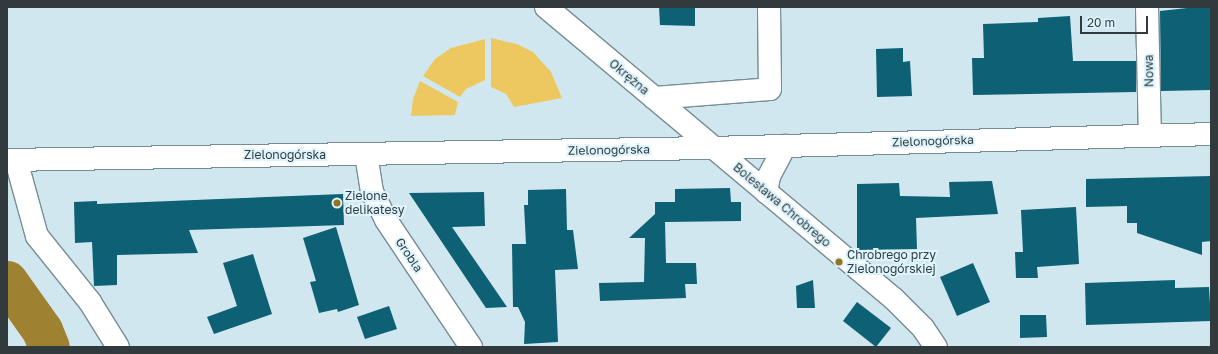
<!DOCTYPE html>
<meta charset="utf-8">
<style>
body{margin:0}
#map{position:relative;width:1218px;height:354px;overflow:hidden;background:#d0e7ef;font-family:"Golos Text",sans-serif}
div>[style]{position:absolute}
.green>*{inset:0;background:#edc861}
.river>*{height:41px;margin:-20.5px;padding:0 20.5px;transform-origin:20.5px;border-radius:20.5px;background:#9e8131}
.building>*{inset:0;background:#0e6074}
.roads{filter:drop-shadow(1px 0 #778d94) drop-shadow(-1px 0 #778d94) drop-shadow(0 1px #778d94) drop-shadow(0 -1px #778d94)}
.minor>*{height:22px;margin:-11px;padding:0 11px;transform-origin:11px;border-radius:11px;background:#fff}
.dots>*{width:11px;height:11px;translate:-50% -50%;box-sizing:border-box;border:2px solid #ddf4fc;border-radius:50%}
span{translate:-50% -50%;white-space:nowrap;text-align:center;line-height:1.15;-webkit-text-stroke:4px #ddf4fc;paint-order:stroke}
.street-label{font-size:12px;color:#313b3e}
.poi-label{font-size:12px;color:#313b3e}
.left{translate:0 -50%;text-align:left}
.frame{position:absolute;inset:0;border:8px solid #313b3e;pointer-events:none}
.scale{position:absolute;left:1080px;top:16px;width:68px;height:18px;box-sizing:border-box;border:2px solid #313b3e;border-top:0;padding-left:5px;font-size:12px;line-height:14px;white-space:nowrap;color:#313b3e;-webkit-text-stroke:3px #ddf4fc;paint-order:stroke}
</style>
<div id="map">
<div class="green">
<i style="clip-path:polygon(491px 38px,517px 44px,533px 52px,551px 72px,562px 98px,514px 107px,506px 94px,491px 87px)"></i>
<i style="clip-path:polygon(485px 39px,485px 80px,466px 89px,460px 97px,423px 76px,435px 59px,451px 48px)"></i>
<i style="clip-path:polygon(420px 81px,458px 102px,455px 115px,411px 116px,413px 99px)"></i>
</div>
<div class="river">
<i style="left:7px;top:281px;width:60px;rotate:54.5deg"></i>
<i style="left:42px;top:330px;width:18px;rotate:68deg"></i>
</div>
<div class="building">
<i style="clip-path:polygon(659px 7px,695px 7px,695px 26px,660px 25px)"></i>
<i style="clip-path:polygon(1196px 7px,1211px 7px,1211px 90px,1161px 91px,1160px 11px)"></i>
<i style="clip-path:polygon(1070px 16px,1073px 61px,1136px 61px,1136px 92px,973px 95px,972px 58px,984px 58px,983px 24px,1038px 22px,1038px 18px)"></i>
<i style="clip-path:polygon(903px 48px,903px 62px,910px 61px,912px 96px,877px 97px,876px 49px)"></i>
<i style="clip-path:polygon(1211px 176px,1211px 241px,1202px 242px,1202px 255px,1137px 233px,1137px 223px,1127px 223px,1127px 206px,1086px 207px,1086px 179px)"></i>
<i style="clip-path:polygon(992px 181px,998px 214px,916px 218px,917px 249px,857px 250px,857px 184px,899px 183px,900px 196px,950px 197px,949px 182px)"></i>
<i style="clip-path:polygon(730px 188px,731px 202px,741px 202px,741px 221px,665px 222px,666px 263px,696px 263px,697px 284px,685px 284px,686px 298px,600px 301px,599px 283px,644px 282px,645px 238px,629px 238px,655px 214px,655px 202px,675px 202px,675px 189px)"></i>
<i style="clip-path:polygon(566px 189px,567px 230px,573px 230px,578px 269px,555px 270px,558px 342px,524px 344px,525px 322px,518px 307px,513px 307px,512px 244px,526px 244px,524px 205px,528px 205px,528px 190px)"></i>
<i style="clip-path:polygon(484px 192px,485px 226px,452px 227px,507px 307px,486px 308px,409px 193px)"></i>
<i style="clip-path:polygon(343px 194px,344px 225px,189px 230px,198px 253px,117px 255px,117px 285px,94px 286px,92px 242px,75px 243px,74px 202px,97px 201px,97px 204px)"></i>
<i style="clip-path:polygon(1076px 207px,1079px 264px,1037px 267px,1038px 278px,1016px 278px,1015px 252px,1023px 252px,1021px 210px)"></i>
<i style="clip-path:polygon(336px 227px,359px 305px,338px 312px,337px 309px,319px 313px,310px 282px,316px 281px,303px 238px)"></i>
<i style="clip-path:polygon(253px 254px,272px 314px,214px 334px,207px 317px,237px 306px,223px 263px)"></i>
<i style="clip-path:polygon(973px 263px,990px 302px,957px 316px,940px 277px)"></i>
<i style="clip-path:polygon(813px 280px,815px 308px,797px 308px,796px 286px)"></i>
<i style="clip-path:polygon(1175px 280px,1175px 288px,1209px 287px,1211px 321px,1086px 325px,1085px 283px)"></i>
<i style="clip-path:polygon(857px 302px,891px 328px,876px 347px,843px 321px)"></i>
<i style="clip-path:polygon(389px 306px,397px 329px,365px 339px,357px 317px)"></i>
<i style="clip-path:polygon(1020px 315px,1046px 315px,1047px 337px,1020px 338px)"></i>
</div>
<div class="roads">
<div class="minor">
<i style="left:546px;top:7px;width:454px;rotate:40deg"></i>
<i style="left:894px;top:299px;width:41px;rotate:45deg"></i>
<i style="left:923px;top:328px;width:23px;rotate:56deg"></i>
<i style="left:1147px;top:7px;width:128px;rotate:88.7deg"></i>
<i style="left:654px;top:98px;width:116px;rotate:-4.4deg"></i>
<i style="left:770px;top:89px;width:82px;rotate:-90.7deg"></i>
<i style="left:366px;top:154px;width:38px;rotate:81deg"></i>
<i style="left:372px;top:192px;width:31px;rotate:63deg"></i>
<i style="left:386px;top:220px;width:153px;rotate:56.2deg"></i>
<i style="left:7px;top:160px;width:705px;rotate:-0.98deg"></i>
<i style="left:712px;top:148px;width:499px;rotate:-1.6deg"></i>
<i style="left:16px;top:160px;width:79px;rotate:74.6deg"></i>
<i style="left:37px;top:236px;width:85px;rotate:51.2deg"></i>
<i style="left:90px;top:302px;width:53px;rotate:58.1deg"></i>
<i style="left:766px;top:192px;width:16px;rotate:-79deg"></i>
<i style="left:769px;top:176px;width:34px;rotate:-62deg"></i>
</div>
</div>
<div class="dots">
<i style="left:337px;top:203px;background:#92751c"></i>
<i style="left:839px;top:262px;background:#92751c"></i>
</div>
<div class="street-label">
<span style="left:1149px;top:71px;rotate:-91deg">Nowa</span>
<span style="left:629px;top:77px;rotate:40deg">Okrężna</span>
<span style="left:933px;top:141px;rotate:-2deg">Zielonogórska</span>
<span style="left:609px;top:150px;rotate:-1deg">Zielonogórska</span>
<span style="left:285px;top:155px">Zielonogórska</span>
<span style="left:782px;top:205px;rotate:40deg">Bolesława Chrobrego</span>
<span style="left:409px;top:255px;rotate:56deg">Grobla</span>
</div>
<div class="poi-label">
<span class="left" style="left:345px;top:203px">Zielone<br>delikatesy</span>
<span class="left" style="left:847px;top:262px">Chrobrego przy<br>Zielonogórskiej</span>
</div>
<div class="frame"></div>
<div class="scale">20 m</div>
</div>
